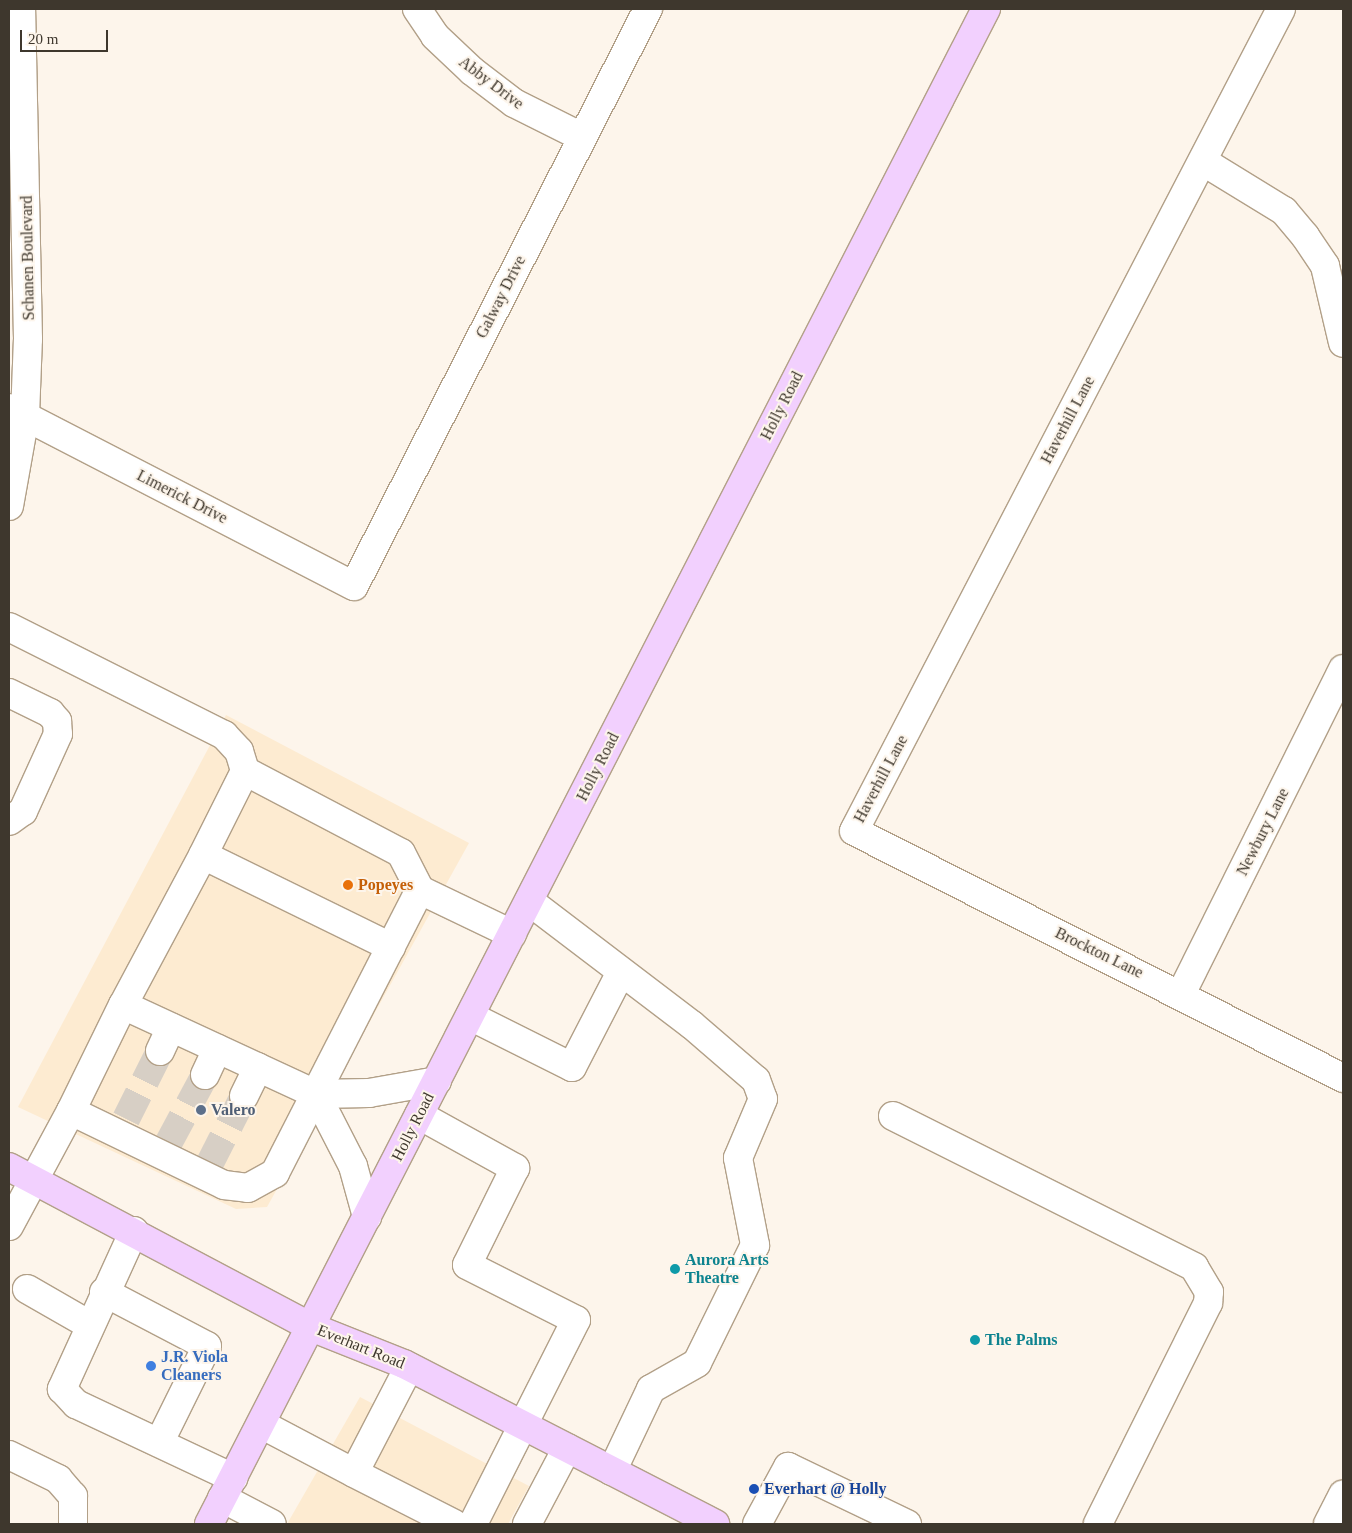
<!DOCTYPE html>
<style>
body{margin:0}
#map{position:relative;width:1352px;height:1533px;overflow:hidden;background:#fdf5eb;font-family:Georgia,serif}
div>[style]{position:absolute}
.built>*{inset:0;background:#fdebd1}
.minor-tunnel>*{height:28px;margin-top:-14px;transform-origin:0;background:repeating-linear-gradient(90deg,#d7cfc5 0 28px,transparent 0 42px)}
.roads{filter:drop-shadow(1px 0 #b2a088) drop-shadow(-1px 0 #b2a088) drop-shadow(0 1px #b2a088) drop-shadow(0 -1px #b2a088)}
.minor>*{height:28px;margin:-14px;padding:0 14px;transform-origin:14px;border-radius:14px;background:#fff}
.major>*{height:28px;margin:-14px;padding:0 14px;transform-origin:14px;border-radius:14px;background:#f2d0fe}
.dots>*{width:14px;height:14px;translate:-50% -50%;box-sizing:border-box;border:2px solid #fdf5eb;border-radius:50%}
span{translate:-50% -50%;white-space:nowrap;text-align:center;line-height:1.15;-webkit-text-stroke:4px #fdf5eb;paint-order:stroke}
.street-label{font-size:16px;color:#3e372d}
.food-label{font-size:16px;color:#c56008;font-weight:700}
.left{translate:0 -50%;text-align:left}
.service-label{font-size:16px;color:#4e5e75;font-weight:700}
.culture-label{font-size:16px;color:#0d838f;font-weight:700}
.shop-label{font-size:16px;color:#366cbe;font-weight:700}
.transit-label{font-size:16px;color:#164399;font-weight:700}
.frame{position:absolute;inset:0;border:10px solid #3e372d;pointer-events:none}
.scale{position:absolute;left:20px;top:30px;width:88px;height:22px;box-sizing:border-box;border:2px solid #3e372d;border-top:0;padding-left:6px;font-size:15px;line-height:18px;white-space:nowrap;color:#3e372d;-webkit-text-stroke:4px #fdf5eb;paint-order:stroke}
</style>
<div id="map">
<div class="built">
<i style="clip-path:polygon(226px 715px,469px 843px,267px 1207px,236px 1209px,18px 1107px)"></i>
<i style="clip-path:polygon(360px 1397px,529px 1486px,508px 1524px,287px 1524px)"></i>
</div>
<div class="minor-tunnel">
<i style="left:126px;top:1119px;width:76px;rotate:-63.4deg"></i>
<i style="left:169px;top:1142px;width:76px;rotate:-61.8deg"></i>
<i style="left:210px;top:1163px;width:75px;rotate:-63.1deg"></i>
</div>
<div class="roads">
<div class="minor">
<i style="left:417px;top:9px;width:32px;rotate:56deg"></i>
<i style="left:435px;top:36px;width:51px;rotate:43.4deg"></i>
<i style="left:472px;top:71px;width:53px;rotate:37.3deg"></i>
<i style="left:514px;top:103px;width:76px;rotate:26.6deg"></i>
<i style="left:1281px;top:9px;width:926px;rotate:117.45deg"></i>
<i style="left:854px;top:831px;width:548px;rotate:26.8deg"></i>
<i style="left:1204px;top:162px;width:94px;rotate:31.5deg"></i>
<i style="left:1284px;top:211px;width:33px;rotate:50deg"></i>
<i style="left:1305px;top:236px;width:36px;rotate:56deg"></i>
<i style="left:1325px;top:266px;width:79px;rotate:76.8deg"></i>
<i style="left:9px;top:408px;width:388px;rotate:27.3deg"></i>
<i style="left:354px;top:586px;width:648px;rotate:-63deg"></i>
<i style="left:9px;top:506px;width:91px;rotate:-79.9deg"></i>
<i style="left:25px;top:416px;width:77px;rotate:-87.8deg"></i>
<i style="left:28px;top:339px;width:330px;rotate:-91.2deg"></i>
<i style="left:9px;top:627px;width:241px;rotate:26.7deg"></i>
<i style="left:224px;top:735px;width:22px;rotate:47deg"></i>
<i style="left:239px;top:751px;width:21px;rotate:73deg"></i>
<i style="left:9px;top:693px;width:46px;rotate:26deg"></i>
<i style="left:50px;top:713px;width:11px;rotate:49deg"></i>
<i style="left:57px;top:721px;width:13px;rotate:86deg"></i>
<i style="left:58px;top:734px;width:85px;rotate:114.4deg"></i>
<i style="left:23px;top:811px;width:17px;rotate:144deg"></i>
<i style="left:529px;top:901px;width:205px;rotate:37.3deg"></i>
<i style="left:692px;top:1025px;width:84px;rotate:40.7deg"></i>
<i style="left:756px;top:1080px;width:20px;rotate:70deg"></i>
<i style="left:763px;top:1099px;width:64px;rotate:113deg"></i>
<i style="left:738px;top:1158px;width:89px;rotate:78.9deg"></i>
<i style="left:755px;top:1245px;width:131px;rotate:116.2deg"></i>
<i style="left:697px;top:1363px;width:53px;rotate:150.5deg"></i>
<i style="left:651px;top:1389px;width:91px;rotate:115.4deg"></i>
<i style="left:391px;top:947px;width:209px;rotate:-153.9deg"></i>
<i style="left:203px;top:855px;width:94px;rotate:-63.4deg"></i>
<i style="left:245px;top:771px;width:176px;rotate:27.7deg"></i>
<i style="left:401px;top:853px;width:42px;rotate:62.8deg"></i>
<i style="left:1181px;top:994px;width:363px;rotate:-63.5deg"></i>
<i style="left:123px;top:1005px;width:170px;rotate:-61.9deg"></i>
<i style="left:470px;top:1016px;width:114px;rotate:26.6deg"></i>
<i style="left:572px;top:1067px;width:107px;rotate:-62.7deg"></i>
<i style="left:160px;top:1051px;width:26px;rotate:-65deg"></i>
<i style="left:205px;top:1075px;width:29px;rotate:-65deg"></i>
<i style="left:316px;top:1094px;width:81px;rotate:62.8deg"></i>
<i style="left:353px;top:1166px;width:53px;rotate:74.6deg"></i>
<i style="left:244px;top:1096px;width:32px;rotate:-64deg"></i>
<i style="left:71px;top:1111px;width:118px;rotate:-63.9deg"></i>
<i style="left:123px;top:1005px;width:213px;rotate:24.8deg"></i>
<i style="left:316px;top:1094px;width:53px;rotate:-1.1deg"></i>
<i style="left:369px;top:1093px;width:69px;rotate:-10deg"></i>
<i style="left:419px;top:1115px;width:110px;rotate:28.9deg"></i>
<i style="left:515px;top:1168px;width:108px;rotate:116.3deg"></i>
<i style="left:467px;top:1265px;width:122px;rotate:26.8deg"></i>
<i style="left:576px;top:1320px;width:229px;rotate:116.8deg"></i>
<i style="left:893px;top:1116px;width:337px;rotate:26.6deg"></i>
<i style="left:1194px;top:1267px;width:29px;rotate:59deg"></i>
<i style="left:1209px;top:1292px;width:11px;rotate:95deg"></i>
<i style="left:1208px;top:1303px;width:247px;rotate:116.5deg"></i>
<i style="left:9px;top:1226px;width:131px;rotate:-61.7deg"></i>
<i style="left:71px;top:1111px;width:170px;rotate:25.8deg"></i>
<i style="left:224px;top:1185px;width:24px;rotate:7deg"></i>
<i style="left:248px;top:1188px;width:31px;rotate:-29deg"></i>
<i style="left:275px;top:1173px;width:318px;rotate:-62.9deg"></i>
<i style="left:420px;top:890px;width:102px;rotate:25.6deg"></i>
<i style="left:134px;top:1231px;width:174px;rotate:114.5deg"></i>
<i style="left:62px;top:1389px;width:21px;rotate:47deg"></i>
<i style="left:76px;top:1404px;width:174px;rotate:25.2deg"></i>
<i style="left:27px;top:1289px;width:70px;rotate:29.8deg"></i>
<i style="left:104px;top:1292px;width:116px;rotate:27.7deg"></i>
<i style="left:207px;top:1346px;width:108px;rotate:116.3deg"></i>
<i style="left:409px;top:1367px;width:119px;rotate:117.4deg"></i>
<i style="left:354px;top:1473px;width:112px;rotate:27deg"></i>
<i style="left:261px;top:1424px;width:105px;rotate:27.8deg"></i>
<i style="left:9px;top:1455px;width:55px;rotate:26.1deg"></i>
<i style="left:58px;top:1479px;width:23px;rotate:49deg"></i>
<i style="left:73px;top:1496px;width:28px;rotate:90deg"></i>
<i style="left:222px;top:1498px;width:56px;rotate:27.5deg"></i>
<i style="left:527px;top:1524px;width:86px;rotate:-62.2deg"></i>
<i style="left:757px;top:1524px;width:65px;rotate:-61.5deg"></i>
<i style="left:788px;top:1467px;width:132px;rotate:25.6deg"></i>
<i style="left:1328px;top:1524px;width:33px;rotate:-63deg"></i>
</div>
<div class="major">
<i style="left:9px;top:1167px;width:342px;rotate:27.9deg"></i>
<i style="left:311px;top:1327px;width:100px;rotate:21.7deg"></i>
<i style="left:404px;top:1364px;width:350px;rotate:27.2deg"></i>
<i style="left:209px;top:1524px;width:1703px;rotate:-62.85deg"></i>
</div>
</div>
<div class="dots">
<i style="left:348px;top:885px;background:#e8710a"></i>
<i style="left:201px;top:1110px;background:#5c6f8a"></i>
<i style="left:675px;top:1269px;background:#0f9aa8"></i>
<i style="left:975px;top:1340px;background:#0f9aa8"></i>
<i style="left:151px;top:1366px;background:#3f7fe0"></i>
<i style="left:754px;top:1489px;background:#1a4fb4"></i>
</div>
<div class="street-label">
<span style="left:491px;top:83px;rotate:37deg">Abby Drive</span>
<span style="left:28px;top:258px;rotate:-91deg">Schanen Boulevard</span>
<span style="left:501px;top:297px;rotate:-63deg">Galway Drive</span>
<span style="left:782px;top:406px;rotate:-63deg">Holly Road</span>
<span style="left:1068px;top:420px;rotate:-62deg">Haverhill Lane</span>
<span style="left:182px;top:497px;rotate:27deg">Limerick Drive</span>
<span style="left:598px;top:767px;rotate:-63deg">Holly Road</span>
<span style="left:881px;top:779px;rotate:-62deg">Haverhill Lane</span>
<span style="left:1263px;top:832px;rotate:-63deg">Newbury Lane</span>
<span style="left:1099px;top:953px;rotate:26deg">Brockton Lane</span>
<span style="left:413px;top:1127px;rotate:-63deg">Holly Road</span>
<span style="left:361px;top:1347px;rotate:22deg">Everhart Road</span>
</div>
<div class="food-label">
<span class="left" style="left:358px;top:885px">Popeyes</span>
</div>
<div class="service-label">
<span class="left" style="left:211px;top:1110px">Valero</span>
</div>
<div class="culture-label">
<span class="left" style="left:685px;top:1269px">Aurora Arts<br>Theatre</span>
<span class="left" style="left:985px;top:1340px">The Palms</span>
</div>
<div class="shop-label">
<span class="left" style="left:161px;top:1366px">J.R. Viola<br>Cleaners</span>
</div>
<div class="transit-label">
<span class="left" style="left:764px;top:1489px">Everhart @ Holly</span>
</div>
<div class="frame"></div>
<div class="scale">20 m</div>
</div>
